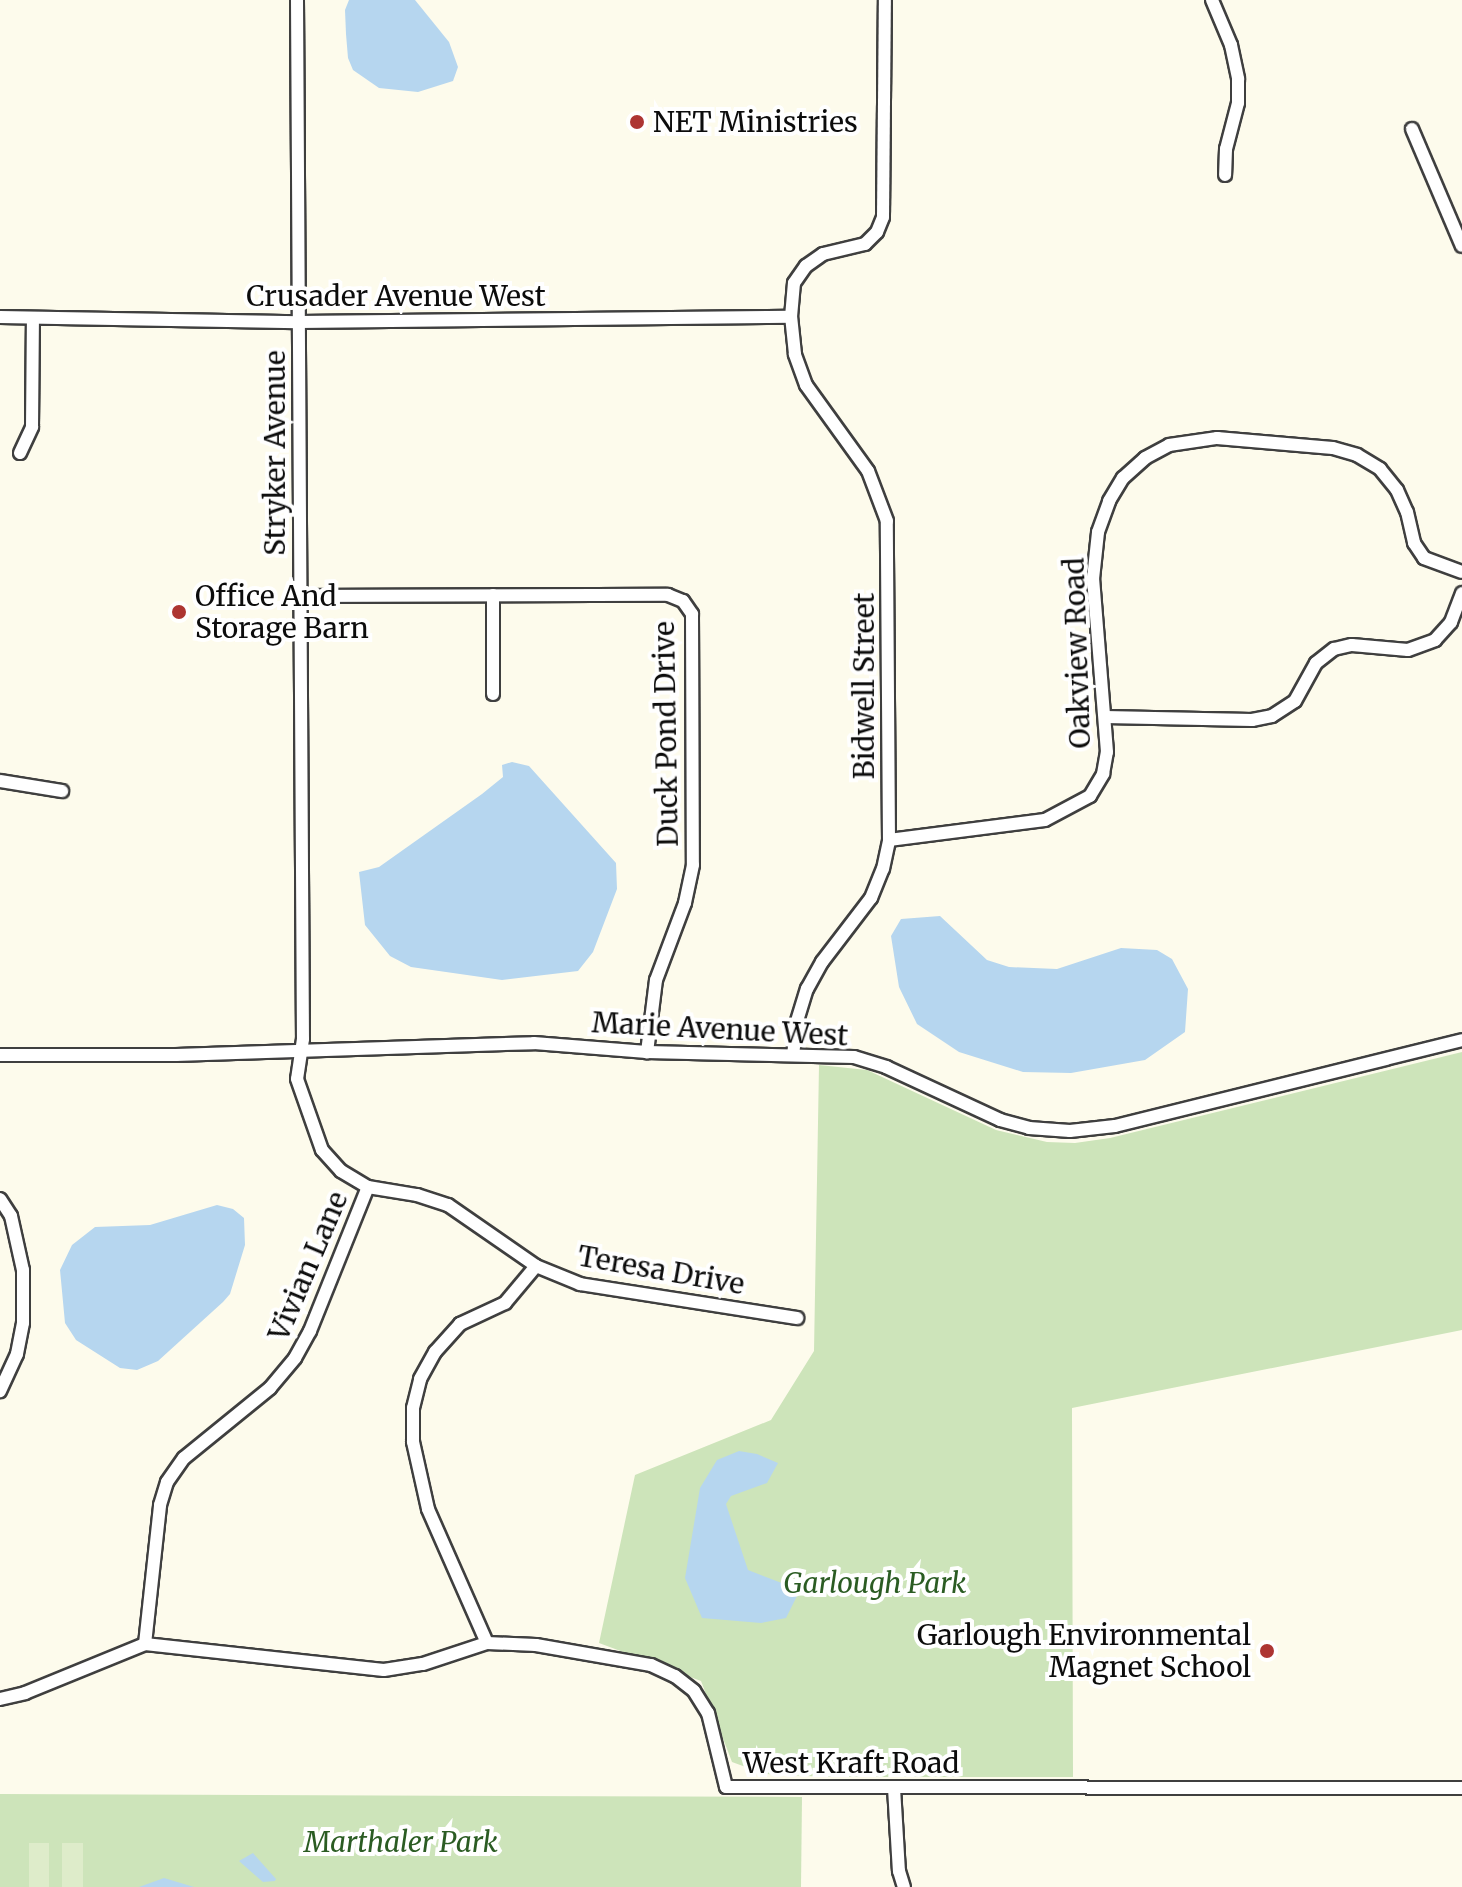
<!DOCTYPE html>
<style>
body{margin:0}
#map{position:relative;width:1462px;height:1887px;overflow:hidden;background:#fdfbec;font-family:Merriweather,serif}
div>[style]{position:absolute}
.green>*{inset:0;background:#cde4ba}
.pitch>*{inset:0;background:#deecca}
.water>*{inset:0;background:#b6d6ef}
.roads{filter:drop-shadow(2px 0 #3f3f3f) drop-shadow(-2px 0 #3f3f3f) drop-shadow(0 2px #3f3f3f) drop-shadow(0 -2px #3f3f3f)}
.minor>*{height:12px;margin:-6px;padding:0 6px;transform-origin:6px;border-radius:6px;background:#fff}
.dots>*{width:22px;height:22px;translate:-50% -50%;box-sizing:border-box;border:4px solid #fff;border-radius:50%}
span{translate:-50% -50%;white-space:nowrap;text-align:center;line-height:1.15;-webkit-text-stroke:8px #fff;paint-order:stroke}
.poi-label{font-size:28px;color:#0c0c0c}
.left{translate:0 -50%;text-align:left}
.right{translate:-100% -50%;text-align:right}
.street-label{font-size:28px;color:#0c0c0c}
.park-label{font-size:28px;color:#2b5c23;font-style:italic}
</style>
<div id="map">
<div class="green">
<i style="clip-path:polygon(1462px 1052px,1462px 1330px,1072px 1408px,1073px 1777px,829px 1777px,765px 1774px,732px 1762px,701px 1681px,599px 1643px,635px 1475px,771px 1420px,814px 1351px,819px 1065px,867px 1070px,996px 1130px,1047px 1142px,1075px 1143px,1110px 1138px)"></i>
<i style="clip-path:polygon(0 1794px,802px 1797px,801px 1887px,0 1887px)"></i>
</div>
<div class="pitch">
<i style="clip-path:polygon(29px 1843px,49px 1843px,49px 1887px,29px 1887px)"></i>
<i style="clip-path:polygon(62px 1843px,83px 1843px,83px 1887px,62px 1887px)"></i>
</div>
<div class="water">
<i style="clip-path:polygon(349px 0,415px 0,449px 42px,458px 67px,453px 81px,418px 92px,379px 88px,353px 70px,348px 58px,346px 34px,345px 10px)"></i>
<i style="clip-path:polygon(512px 762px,529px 766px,616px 863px,617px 889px,593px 952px,578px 971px,502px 980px,411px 967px,390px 956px,365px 925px,359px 872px,379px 867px,482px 794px,503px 777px,502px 765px)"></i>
<i style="clip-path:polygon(940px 916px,987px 960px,1009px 967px,1057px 969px,1121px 948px,1157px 950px,1172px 959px,1188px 989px,1185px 1032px,1145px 1060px,1071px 1073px,1023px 1072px,959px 1052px,917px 1024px,899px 987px,891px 936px,901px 919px)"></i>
<i style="clip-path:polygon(217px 1205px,233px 1209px,244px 1218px,245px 1245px,230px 1294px,223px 1302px,158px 1361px,137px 1370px,120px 1368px,76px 1340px,65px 1323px,60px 1270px,72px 1245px,95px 1227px,150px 1225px)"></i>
<i style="clip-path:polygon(739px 1451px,757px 1454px,778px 1463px,767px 1483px,731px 1496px,726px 1504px,748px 1570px,800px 1590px,786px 1618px,761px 1623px,702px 1618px,685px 1578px,700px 1488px,717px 1460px)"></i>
<i style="clip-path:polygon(253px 1853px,276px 1879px,275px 1881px,263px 1882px,239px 1861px)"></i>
<i style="clip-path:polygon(164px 1878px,194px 1887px,139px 1887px)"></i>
</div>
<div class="roads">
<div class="minor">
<i style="left:297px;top:0;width:1039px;rotate:89.67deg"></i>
<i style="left:303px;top:1039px;width:40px;rotate:98.5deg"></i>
<i style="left:297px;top:1079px;width:75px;rotate:70.6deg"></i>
<i style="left:322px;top:1150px;width:28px;rotate:48deg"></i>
<i style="left:341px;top:1171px;width:31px;rotate:31deg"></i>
<i style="left:368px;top:1187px;width:50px;rotate:9.3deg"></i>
<i style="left:417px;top:1195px;width:33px;rotate:18deg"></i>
<i style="left:448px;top:1205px;width:107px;rotate:34.7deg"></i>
<i style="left:536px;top:1266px;width:48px;rotate:22.2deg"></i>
<i style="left:580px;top:1284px;width:220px;rotate:8.9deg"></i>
<i style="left:1212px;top:0;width:49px;rotate:67.1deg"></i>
<i style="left:1231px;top:45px;width:35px;rotate:78deg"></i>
<i style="left:1238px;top:79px;width:24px;rotate:90deg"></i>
<i style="left:1238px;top:103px;width:48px;rotate:104.6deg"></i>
<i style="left:1226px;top:149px;width:26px;rotate:92deg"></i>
<i style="left:1412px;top:129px;width:127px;rotate:66.9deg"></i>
<i style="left:0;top:317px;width:299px;rotate:1deg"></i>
<i style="left:299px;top:322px;width:492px;rotate:-0.6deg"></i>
<i style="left:20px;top:453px;width:29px;rotate:-65deg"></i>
<i style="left:32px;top:427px;width:109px;rotate:-89.5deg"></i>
<i style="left:493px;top:595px;width:99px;rotate:90deg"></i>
<i style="left:300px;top:596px;width:368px;rotate:-0.2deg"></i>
<i style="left:668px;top:595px;width:16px;rotate:22deg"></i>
<i style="left:683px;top:601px;width:16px;rotate:55deg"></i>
<i style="left:692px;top:614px;width:251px;rotate:89.8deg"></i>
<i style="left:693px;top:865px;width:39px;rotate:102deg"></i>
<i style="left:685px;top:903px;width:82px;rotate:110.6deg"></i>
<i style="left:656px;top:980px;width:73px;rotate:97.1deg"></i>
<i style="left:1105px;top:717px;width:147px;rotate:1.2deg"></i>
<i style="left:1252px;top:720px;width:20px;rotate:-11deg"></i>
<i style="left:1272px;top:716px;width:27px;rotate:-33deg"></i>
<i style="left:1295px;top:701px;width:43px;rotate:-61.1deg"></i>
<i style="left:1316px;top:663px;width:23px;rotate:-38deg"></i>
<i style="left:1334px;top:649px;width:18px;rotate:-13deg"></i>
<i style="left:1352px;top:645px;width:56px;rotate:5.1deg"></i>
<i style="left:1408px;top:650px;width:29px;rotate:-20deg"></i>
<i style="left:1435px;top:640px;width:24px;rotate:-48deg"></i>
<i style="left:1451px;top:622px;width:31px;rotate:-69deg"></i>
<i style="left:0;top:781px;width:63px;rotate:9.2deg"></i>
<i style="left:889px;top:840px;width:157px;rotate:-7.3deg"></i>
<i style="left:1045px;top:820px;width:51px;rotate:-28.1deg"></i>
<i style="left:1090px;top:796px;width:26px;rotate:-59deg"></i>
<i style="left:1103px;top:774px;width:22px;rotate:-80deg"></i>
<i style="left:1107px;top:752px;width:174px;rotate:-94.6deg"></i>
<i style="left:1093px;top:579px;width:47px;rotate:-83.9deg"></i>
<i style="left:1098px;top:532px;width:33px;rotate:-70deg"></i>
<i style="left:1109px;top:501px;width:27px;rotate:-59deg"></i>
<i style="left:1123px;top:478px;width:30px;rotate:-42deg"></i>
<i style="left:1145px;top:458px;width:27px;rotate:-28deg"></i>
<i style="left:1169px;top:445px;width:49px;rotate:-8.3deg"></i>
<i style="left:1217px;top:438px;width:116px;rotate:4.9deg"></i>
<i style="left:1333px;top:448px;width:25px;rotate:16deg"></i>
<i style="left:1357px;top:455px;width:27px;rotate:31deg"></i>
<i style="left:1380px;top:469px;width:27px;rotate:51deg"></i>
<i style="left:1397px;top:490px;width:24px;rotate:66deg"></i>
<i style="left:1407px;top:512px;width:32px;rotate:77deg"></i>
<i style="left:1414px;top:543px;width:18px;rotate:56deg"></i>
<i style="left:1424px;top:558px;width:40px;rotate:20.2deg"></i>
<i style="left:0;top:1055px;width:176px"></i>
<i style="left:176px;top:1055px;width:358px;rotate:-1.9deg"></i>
<i style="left:534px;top:1043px;width:113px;rotate:4.6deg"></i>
<i style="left:647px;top:1052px;width:207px;rotate:1.4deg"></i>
<i style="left:854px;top:1057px;width:34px;rotate:17deg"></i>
<i style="left:886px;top:1067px;width:126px;rotate:24.9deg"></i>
<i style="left:1000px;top:1120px;width:30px;rotate:15deg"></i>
<i style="left:1029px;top:1128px;width:41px;rotate:4.2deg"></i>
<i style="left:1070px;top:1131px;width:45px;rotate:-6.3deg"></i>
<i style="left:1115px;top:1126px;width:357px;rotate:-13.9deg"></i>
<i style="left:793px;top:1055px;width:34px;rotate:-83deg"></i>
<i style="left:797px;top:1021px;width:34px;rotate:-73deg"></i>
<i style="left:807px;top:989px;width:31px;rotate:-61deg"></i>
<i style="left:822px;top:962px;width:81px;rotate:-52.6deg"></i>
<i style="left:871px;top:898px;width:31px;rotate:-68deg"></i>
<i style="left:883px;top:869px;width:30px;rotate:-78deg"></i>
<i style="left:889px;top:840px;width:319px;rotate:-90.4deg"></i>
<i style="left:887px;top:521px;width:53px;rotate:-110.8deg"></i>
<i style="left:868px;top:471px;width:106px;rotate:-125.8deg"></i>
<i style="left:806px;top:385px;width:33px;rotate:-110deg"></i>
<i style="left:795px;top:354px;width:37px;rotate:-96deg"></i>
<i style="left:791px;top:317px;width:34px;rotate:-85deg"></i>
<i style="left:794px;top:283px;width:21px;rotate:-55deg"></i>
<i style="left:806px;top:266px;width:21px;rotate:-35deg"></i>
<i style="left:823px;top:254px;width:43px;rotate:-13.4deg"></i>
<i style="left:865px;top:244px;width:17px;rotate:-45deg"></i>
<i style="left:877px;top:232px;width:16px;rotate:-68deg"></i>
<i style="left:883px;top:217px;width:217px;rotate:-89.5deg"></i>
<i style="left:0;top:1199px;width:20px;rotate:57deg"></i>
<i style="left:11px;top:1216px;width:55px;rotate:77.5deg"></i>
<i style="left:23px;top:1270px;width:53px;rotate:90deg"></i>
<i style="left:23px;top:1323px;width:32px;rotate:101deg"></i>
<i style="left:17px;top:1354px;width:41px;rotate:114.7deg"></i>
<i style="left:487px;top:1643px;width:146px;rotate:-113.8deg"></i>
<i style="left:428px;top:1509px;width:69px;rotate:-102.6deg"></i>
<i style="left:413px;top:1442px;width:34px;rotate:-90deg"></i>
<i style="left:413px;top:1408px;width:30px;rotate:-76deg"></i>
<i style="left:420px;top:1379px;width:31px;rotate:-61deg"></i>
<i style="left:435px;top:1352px;width:38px;rotate:-48deg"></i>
<i style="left:460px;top:1324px;width:50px;rotate:-25deg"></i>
<i style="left:505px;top:1303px;width:48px;rotate:-50deg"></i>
<i style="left:145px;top:1644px;width:140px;rotate:-83.8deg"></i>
<i style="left:160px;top:1505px;width:24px;rotate:-73deg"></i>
<i style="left:167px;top:1482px;width:29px;rotate:-55deg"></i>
<i style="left:184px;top:1458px;width:111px;rotate:-39.1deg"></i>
<i style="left:270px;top:1388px;width:39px;rotate:-50deg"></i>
<i style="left:295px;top:1358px;width:31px;rotate:-61deg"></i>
<i style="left:310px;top:1331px;width:155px;rotate:-68.1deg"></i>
<i style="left:0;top:1699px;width:26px;rotate:-13deg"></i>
<i style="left:25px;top:1693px;width:130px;rotate:-22.2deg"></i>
<i style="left:145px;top:1644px;width:240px;rotate:6.2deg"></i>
<i style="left:384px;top:1670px;width:39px;rotate:-9deg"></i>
<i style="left:423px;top:1664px;width:67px;rotate:-18.2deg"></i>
<i style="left:487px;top:1643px;width:49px;rotate:2.3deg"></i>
<i style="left:536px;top:1645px;width:117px;rotate:9.9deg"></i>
<i style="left:651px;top:1665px;width:26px;rotate:25deg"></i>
<i style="left:675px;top:1676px;width:24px;rotate:38deg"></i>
<i style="left:694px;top:1691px;width:26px;rotate:58deg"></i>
<i style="left:708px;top:1713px;width:76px;rotate:76.3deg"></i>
<i style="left:726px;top:1787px;width:736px;rotate:0.08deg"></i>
<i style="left:894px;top:1788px;width:83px;rotate:86.6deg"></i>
<i style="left:899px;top:1871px;width:17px;rotate:73deg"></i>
</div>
</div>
<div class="dots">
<i style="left:637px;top:122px;background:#ad3532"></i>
<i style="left:179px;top:612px;background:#ad3532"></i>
<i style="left:1267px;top:1651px;background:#ad3532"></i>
</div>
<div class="poi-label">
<span class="left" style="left:653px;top:122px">NET Ministries</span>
<span class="left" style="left:195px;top:612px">Office And<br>Storage Barn</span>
<span class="right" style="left:1251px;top:1651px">Garlough Environmental<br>Magnet School</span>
</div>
<div class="street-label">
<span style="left:396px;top:296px">Crusader Avenue West</span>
<span style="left:275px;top:453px;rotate:-90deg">Stryker Avenue</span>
<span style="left:1077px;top:653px;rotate:-92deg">Oakview Road</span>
<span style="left:864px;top:686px;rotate:-90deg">Bidwell Street</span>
<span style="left:666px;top:734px;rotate:-91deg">Duck Pond Drive</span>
<span style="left:720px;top:1029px;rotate:3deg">Marie Avenue West</span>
<span style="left:308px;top:1266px;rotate:-67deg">Vivian Lane</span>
<span style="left:661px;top:1270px;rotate:10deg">Teresa Drive</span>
<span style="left:851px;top:1763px">West Kraft Road</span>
</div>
<div class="park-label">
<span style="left:875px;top:1583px">Garlough Park</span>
<span style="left:401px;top:1842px">Marthaler Park</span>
</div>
</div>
